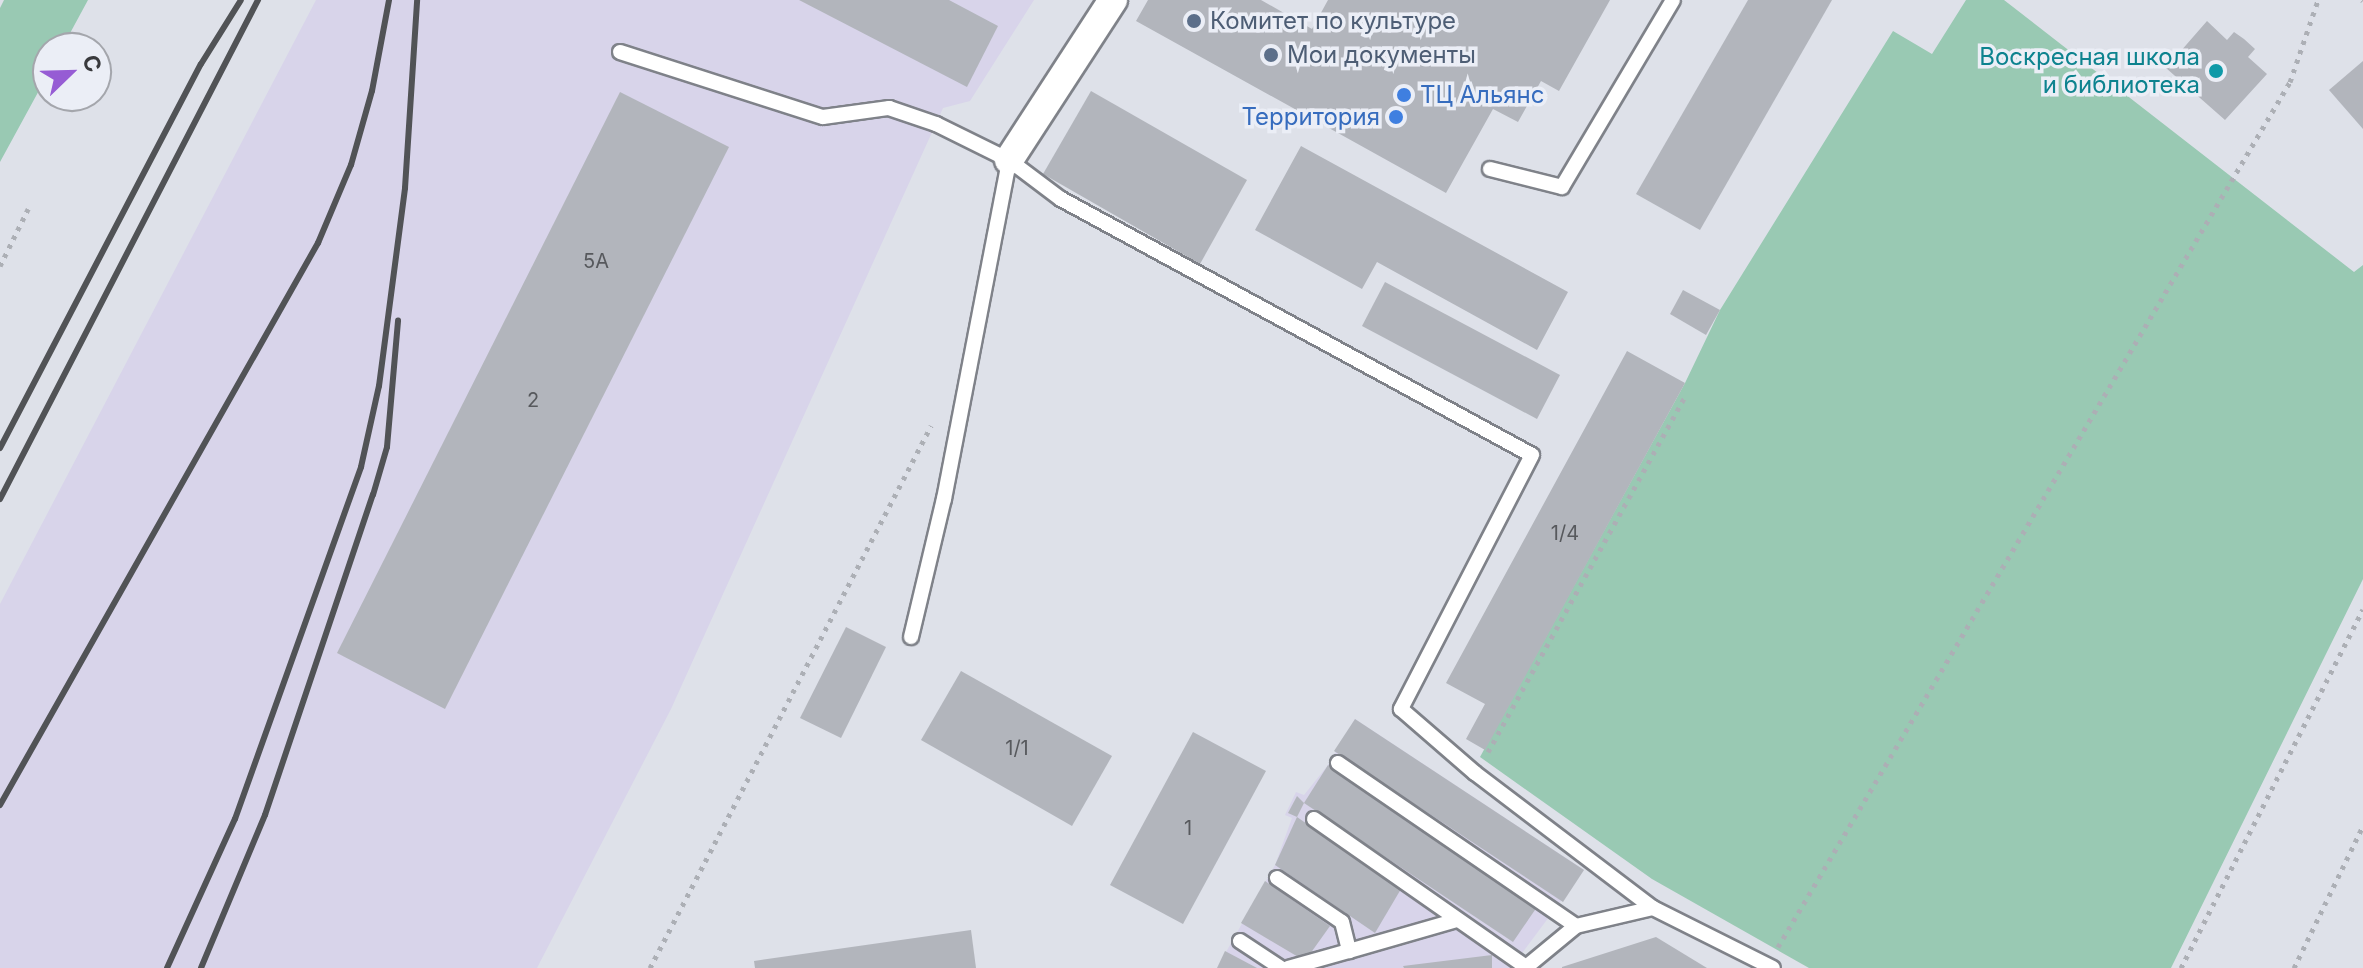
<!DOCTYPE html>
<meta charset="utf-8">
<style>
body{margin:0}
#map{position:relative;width:2363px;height:968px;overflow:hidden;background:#dee1e9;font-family:Inter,sans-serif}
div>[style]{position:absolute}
.industrial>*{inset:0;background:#d8d4ea}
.green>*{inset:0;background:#99c9b3}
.building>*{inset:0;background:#b2b5bc}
.path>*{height:5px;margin-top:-2.5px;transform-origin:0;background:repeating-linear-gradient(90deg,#acafb5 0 4px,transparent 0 10px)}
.roads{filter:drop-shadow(2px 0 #7f8289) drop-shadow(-2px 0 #7f8289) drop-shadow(0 2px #7f8289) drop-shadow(0 -2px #7f8289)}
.lane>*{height:14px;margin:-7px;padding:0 7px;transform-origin:7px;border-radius:7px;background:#fff}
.street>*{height:28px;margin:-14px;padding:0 14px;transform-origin:14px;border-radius:14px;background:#fff}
.rail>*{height:6px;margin:-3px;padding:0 3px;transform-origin:3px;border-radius:3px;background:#515356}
.dots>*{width:22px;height:22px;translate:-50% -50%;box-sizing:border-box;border:4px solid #ebeef6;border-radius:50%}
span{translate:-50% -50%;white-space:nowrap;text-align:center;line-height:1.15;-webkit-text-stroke:7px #ebeef6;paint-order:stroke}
.number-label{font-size:20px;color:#57595d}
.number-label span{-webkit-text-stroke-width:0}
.service-label{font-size:24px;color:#4e5e75}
.left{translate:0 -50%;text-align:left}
.culture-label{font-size:24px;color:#0d838f}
.right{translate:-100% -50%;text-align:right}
.shop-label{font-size:24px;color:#366cbe}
.north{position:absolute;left:32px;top:32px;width:80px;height:80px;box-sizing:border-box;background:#ebeef6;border:2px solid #a4a6ac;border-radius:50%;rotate:67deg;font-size:22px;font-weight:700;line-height:32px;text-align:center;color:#393a3d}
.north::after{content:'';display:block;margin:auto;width:28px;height:36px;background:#965cd4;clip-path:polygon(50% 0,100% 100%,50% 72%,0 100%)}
</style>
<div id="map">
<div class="industrial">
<i style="clip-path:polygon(316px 0,1034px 0,970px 101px,943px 108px,671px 709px,537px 968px,0 968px,0 604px)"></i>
<i style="clip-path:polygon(1355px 719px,1584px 870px,1511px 968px,1217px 968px,1275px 865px,1292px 818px,1285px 815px,1296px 792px,1304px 795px,1328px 765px)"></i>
</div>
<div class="green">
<i style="clip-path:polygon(4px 0,88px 0,62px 48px,48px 48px,48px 74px,0 162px,0 8px)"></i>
<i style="clip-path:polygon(1966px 0,2004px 0,2354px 272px,2363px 265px,2363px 579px,2171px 968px,1809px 968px,1652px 879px,1480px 757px,1685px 383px,1720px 310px,1893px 31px,1932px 54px)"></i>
</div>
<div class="building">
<i style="clip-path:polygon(799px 0,949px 0,998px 26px,967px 87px)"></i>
<i style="clip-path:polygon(1148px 0,1261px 0,1312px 29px,1328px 0,1610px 0,1559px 91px,1541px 81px,1518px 122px,1493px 109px,1446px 193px,1136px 21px)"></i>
<i style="clip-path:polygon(1748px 0,1832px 0,1700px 230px,1636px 194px)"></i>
<i style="clip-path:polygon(2207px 21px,2227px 40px,2234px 32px,2244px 39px,2255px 49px,2248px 57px,2267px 74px,2225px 120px,2166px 68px)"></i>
<i style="clip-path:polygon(2363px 61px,2363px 129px,2329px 90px)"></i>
<i style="clip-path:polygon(1091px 91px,1247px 180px,1200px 264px,1043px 174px)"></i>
<i style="clip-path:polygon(620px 92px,729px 147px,445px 709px,337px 653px)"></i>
<i style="clip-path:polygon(1301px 146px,1568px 292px,1537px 350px,1377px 262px,1362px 289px,1255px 230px)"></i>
<i style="clip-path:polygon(1385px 282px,1560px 375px,1537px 419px,1362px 326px)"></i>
<i style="clip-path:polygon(1683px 290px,1720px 310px,1706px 335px,1670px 314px)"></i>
<i style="clip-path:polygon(1627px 351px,1685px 383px,1485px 750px,1466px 739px,1485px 704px,1446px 683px)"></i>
<i style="clip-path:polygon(846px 627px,886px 647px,841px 738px,800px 718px)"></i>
<i style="clip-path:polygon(961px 671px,1112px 756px,1072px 826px,921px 740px)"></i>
<i style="clip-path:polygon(1355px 719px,1584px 870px,1563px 902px,1334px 751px)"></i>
<i style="clip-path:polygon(1193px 732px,1266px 771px,1183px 924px,1110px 885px)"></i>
<i style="clip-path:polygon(1328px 765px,1539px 904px,1513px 942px,1304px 803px)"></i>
<i style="clip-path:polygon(1297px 796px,1304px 803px,1297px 817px,1288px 813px)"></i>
<i style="clip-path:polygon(1297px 817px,1401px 889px,1375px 933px,1275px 865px)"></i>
<i style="clip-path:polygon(1265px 881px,1330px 926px,1305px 961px,1241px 923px)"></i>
<i style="clip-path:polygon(971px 930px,976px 968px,755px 968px,754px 961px)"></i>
<i style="clip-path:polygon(1656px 937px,1707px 968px,1562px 968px,1562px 967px)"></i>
<i style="clip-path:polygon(1225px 951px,1257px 968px,1217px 968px)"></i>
<i style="clip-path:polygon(1492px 955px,1492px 968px,1404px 968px,1403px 966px)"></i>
</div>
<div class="path">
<i style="left:2362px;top:0;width:1px;rotate:45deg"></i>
<i style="left:0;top:266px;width:64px;rotate:-63.8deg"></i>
<i style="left:1488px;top:752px;width:408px;rotate:-61deg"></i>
<i style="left:1778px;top:947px;width:1005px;rotate:-59.38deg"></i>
<i style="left:2290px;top:82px;width:87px;rotate:-71.1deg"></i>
<i style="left:650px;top:968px;width:611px;rotate:-62.6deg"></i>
<i style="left:2181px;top:968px;width:402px;rotate:-63.1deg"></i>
<i style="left:2294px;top:968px;width:158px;rotate:-64.1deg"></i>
</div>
<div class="roads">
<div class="lane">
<i style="left:620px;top:52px;width:213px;rotate:17.8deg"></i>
<i style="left:823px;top:117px;width:67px;rotate:-7.8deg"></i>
<i style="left:889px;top:108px;width:50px;rotate:18.8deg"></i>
<i style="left:936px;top:124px;width:81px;rotate:26.3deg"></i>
<i style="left:1009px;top:160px;width:65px;rotate:36.9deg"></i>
<i style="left:1061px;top:199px;width:536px;rotate:28.53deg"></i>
<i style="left:1532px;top:455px;width:286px;rotate:117.3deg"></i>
<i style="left:1401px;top:709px;width:98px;rotate:40.9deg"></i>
<i style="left:1475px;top:773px;width:223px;rotate:37.2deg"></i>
<i style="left:1653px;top:908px;width:134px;rotate:26.6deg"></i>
<i style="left:1490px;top:169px;width:74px;rotate:14deg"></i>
<i style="left:1562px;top:187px;width:217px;rotate:-59.3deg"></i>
<i style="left:911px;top:637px;width:142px;rotate:-76.6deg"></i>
<i style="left:944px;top:499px;width:345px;rotate:-79.1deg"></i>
<i style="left:1338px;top:763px;width:288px;rotate:34.4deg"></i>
<i style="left:1314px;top:819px;width:259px;rotate:34.9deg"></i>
<i style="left:1277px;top:878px;width:78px;rotate:34.1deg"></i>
<i style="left:1342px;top:922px;width:30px;rotate:76deg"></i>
<i style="left:1349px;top:951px;width:112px;rotate:-16deg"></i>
<i style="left:1240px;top:941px;width:49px;rotate:33.4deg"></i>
<i style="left:1288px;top:968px;width:63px;rotate:-15.6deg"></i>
<i style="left:1525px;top:968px;width:66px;rotate:-39.5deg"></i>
<i style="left:1576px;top:926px;width:79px;rotate:-13.2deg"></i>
</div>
<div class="street">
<i style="left:1009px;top:160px;width:191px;rotate:-57deg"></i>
</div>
</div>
<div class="rail">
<i style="left:0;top:448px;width:433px;rotate:-62.4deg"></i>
<i style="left:201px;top:64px;width:75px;rotate:-58deg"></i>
<i style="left:0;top:499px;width:562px;rotate:-62.66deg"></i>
<i style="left:0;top:805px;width:646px;rotate:-60.5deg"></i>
<i style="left:318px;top:243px;width:85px;rotate:-67.1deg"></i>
<i style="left:351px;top:165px;width:77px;rotate:-74.2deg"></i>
<i style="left:372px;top:91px;width:93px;rotate:-79.4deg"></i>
<i style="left:167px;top:968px;width:164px;rotate:-65.5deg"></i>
<i style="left:235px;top:819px;width:374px;rotate:-70.3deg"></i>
<i style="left:361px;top:467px;width:83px;rotate:-77.5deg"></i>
<i style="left:379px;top:386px;width:200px;rotate:-82.5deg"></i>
<i style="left:405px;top:188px;width:188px;rotate:-86.3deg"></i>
<i style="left:201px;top:968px;width:166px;rotate:-67.3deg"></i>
<i style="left:265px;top:815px;width:338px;rotate:-71.4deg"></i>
<i style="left:373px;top:495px;width:50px;rotate:-73.7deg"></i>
<i style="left:387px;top:447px;width:127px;rotate:-85deg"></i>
</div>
<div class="dots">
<i style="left:1194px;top:21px;background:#5c6f8a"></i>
<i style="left:1271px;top:55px;background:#5c6f8a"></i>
<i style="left:2216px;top:71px;background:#0f9aa8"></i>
<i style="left:1404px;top:95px;background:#3f7fe0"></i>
<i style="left:1396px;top:117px;background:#3f7fe0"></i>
</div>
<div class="number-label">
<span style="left:596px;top:261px">5А</span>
<span style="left:533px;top:400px">2</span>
<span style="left:1565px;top:533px">1/4</span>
<span style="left:1017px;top:748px">1/1</span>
<span style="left:1188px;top:828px">1</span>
</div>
<div class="service-label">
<span class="left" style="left:1210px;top:21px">Комитет по культуре</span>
<span class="left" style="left:1287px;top:55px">Мои документы</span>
</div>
<div class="culture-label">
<span class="right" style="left:2200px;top:71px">Воскресная школа<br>и библиотека</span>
</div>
<div class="shop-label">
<span class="left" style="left:1420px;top:95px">ТЦ Альянс</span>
<span class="right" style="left:1380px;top:117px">Территория</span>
</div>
<div class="north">С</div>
</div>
